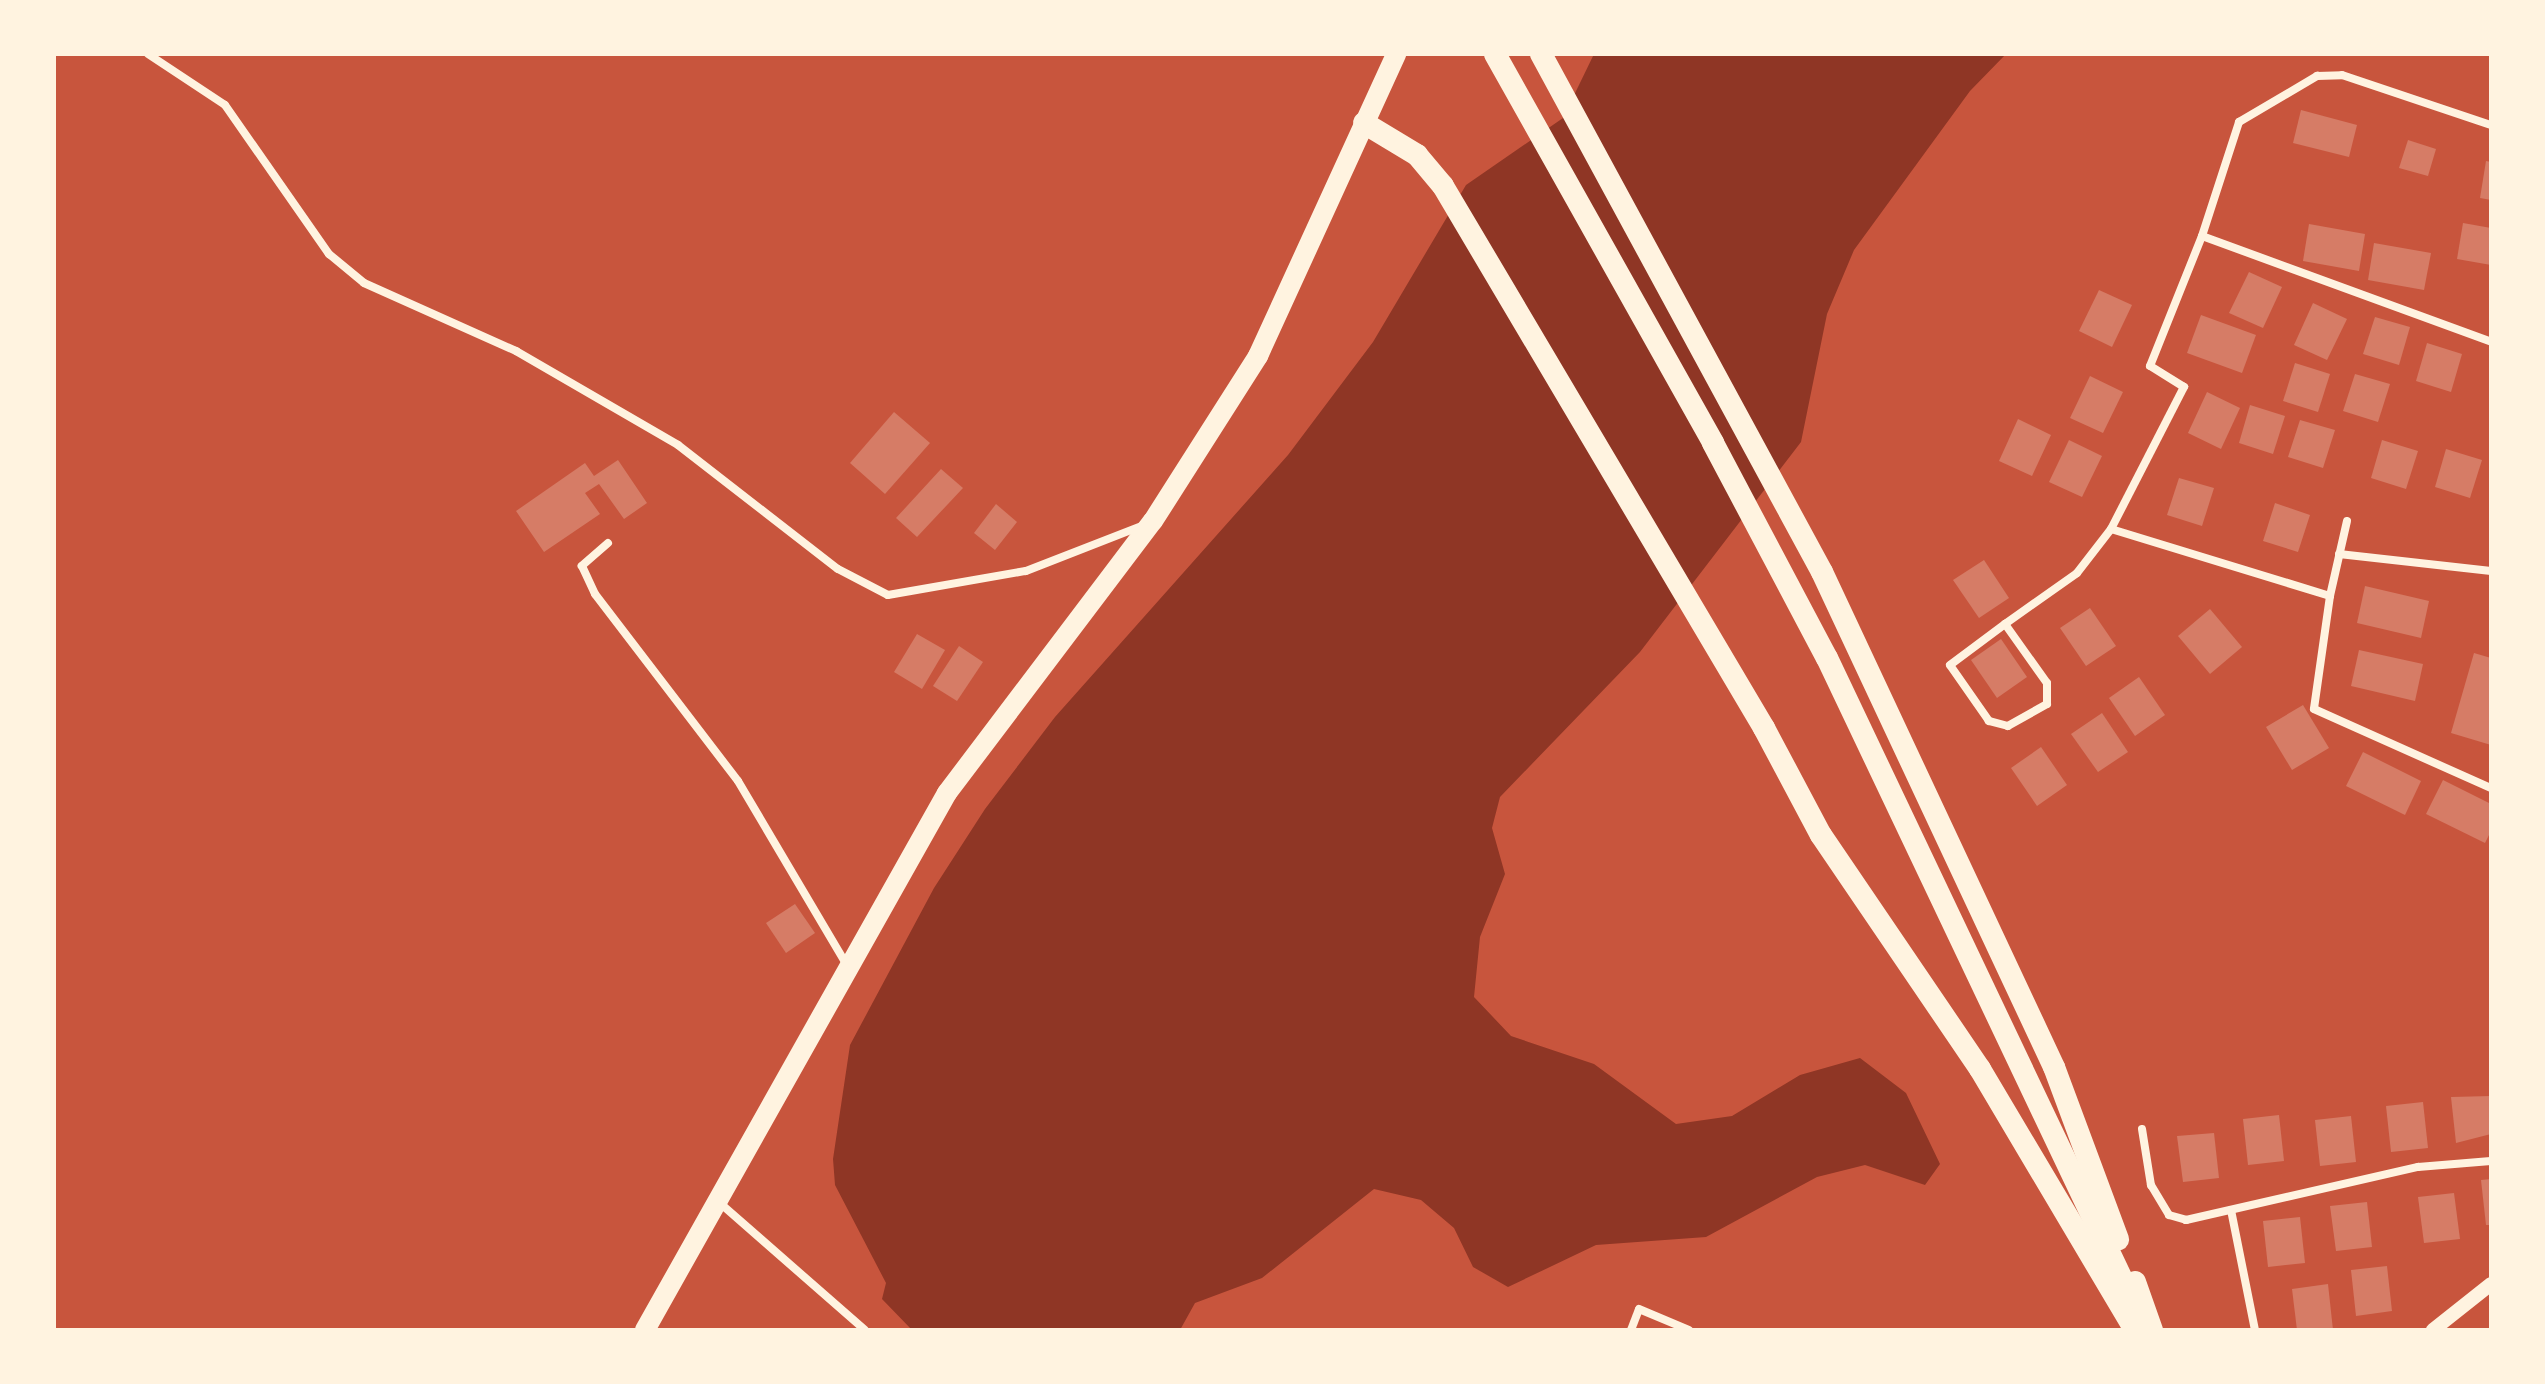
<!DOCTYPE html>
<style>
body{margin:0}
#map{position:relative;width:2545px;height:1384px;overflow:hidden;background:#c8553d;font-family:"Sofia Sans Condensed",sans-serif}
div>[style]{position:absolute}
.water>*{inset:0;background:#8f3625}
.building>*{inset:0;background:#d67c66}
.minor>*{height:8px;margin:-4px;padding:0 4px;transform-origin:4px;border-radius:4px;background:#fff3e0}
.tertiary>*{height:14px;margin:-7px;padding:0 7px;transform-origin:7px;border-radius:7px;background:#fff3e0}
.primary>*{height:20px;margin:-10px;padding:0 10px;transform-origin:10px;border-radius:10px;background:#fff3e0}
.trunk>*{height:22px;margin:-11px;padding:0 11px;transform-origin:11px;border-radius:11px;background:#fff3e0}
span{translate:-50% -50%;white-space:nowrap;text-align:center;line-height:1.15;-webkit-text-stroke:6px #fff3e0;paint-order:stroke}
.frame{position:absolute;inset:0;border:56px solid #fff3e0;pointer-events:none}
</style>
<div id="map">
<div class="water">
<i style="clip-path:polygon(1594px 54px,2006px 54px,1970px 91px,1854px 250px,1827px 314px,1801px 442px,1640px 652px,1500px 797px,1492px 828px,1505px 874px,1480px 937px,1474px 997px,1511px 1036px,1594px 1064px,1676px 1124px,1732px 1116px,1800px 1075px,1860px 1058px,1906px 1093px,1940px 1164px,1925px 1185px,1865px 1165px,1817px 1177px,1706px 1237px,1596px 1245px,1508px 1287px,1473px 1267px,1454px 1228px,1421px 1200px,1374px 1189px,1262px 1278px,1195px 1303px,1180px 1330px,912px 1330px,882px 1299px,886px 1283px,835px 1185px,833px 1159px,850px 1045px,934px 888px,985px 809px,1055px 717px,1288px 455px,1373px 342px,1466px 185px,1563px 118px)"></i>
</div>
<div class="building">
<i style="clip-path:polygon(2301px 110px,2357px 125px,2349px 157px,2293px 143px)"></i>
<i style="clip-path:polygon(2408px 140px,2436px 149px,2428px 176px,2399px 168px)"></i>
<i style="clip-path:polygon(2486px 161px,2491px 162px,2491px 200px,2480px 198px)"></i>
<i style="clip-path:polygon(2463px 223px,2491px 228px,2491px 265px,2457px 259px)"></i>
<i style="clip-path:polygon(2309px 224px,2365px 234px,2359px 271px,2303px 261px)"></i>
<i style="clip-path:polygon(2374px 243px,2431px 253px,2424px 290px,2368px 280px)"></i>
<i style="clip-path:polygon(2249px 272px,2282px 287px,2263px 328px,2229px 313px)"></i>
<i style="clip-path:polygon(2099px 290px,2132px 305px,2112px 347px,2079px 331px)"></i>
<i style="clip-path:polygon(2313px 303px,2347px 319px,2327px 360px,2294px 345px)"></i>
<i style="clip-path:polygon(2201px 315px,2256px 335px,2242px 373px,2187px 353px)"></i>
<i style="clip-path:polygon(2375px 317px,2410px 327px,2399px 365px,2363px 354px)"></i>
<i style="clip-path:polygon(2427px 343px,2462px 354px,2451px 392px,2416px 381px)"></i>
<i style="clip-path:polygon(2295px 363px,2330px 374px,2318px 412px,2283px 401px)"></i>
<i style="clip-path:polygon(2355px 374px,2390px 384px,2378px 422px,2343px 411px)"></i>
<i style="clip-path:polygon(2090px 376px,2123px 392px,2103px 433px,2070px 418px)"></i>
<i style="clip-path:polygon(2207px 392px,2240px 408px,2221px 449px,2188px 433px)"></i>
<i style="clip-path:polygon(2250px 405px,2285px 416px,2273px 454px,2239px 443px)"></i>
<i style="clip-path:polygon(894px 412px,930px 443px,885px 494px,850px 463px)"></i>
<i style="clip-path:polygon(2018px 419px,2051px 435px,2032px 476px,1999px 461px)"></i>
<i style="clip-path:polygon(2300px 420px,2335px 430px,2323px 468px,2288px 457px)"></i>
<i style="clip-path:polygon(2069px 440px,2102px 456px,2082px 497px,2049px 482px)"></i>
<i style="clip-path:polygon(2382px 440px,2418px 451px,2406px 489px,2371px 478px)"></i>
<i style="clip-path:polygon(2446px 449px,2482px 460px,2470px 498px,2435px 487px)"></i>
<i style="clip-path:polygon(618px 460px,647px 503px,624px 519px,599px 484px,585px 493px,600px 514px,544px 552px,516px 511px,585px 463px,594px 476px)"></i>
<i style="clip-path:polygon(941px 469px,963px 488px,917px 537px,896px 518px)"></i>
<i style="clip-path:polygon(2179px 478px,2214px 488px,2202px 526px,2167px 515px)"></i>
<i style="clip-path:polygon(2275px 503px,2310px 515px,2298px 552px,2263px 541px)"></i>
<i style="clip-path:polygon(996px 504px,1017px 522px,995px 550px,974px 533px)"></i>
<i style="clip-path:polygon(1984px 560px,2009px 598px,1979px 618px,1953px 580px)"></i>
<i style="clip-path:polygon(2365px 586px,2429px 601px,2421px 638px,2357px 623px)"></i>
<i style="clip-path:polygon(2090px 608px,2116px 646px,2086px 666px,2060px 628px)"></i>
<i style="clip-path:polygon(2210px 609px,2242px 647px,2210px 674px,2178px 636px)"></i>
<i style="clip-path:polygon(917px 634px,945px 650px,922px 689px,894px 672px)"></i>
<i style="clip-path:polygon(2001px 639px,2027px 677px,1997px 698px,1971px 660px)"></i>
<i style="clip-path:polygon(959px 646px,983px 662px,957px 701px,933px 686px)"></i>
<i style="clip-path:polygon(2359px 650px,2423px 664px,2415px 701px,2351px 686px)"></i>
<i style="clip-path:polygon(2474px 653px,2491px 658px,2491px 745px,2451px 733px)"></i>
<i style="clip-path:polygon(2139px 677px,2165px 715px,2135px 736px,2109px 698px)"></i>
<i style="clip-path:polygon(2303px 705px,2329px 748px,2292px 770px,2266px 727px)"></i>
<i style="clip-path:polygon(2102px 713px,2128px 752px,2098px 772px,2071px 734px)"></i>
<i style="clip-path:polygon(2041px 747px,2067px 785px,2037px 806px,2011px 768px)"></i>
<i style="clip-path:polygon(2363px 752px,2421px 781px,2405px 815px,2346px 786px)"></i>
<i style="clip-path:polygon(2443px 780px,2491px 804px,2491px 831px,2485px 843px,2426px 814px)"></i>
<i style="clip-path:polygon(795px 904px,815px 933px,786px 953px,766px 923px)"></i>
<i style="clip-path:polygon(2491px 1096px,2491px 1134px,2456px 1143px,2451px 1097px)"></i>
<i style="clip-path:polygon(2423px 1102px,2428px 1148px,2391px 1152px,2386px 1106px)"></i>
<i style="clip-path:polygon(2279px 1115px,2284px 1161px,2248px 1165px,2243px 1119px)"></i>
<i style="clip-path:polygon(2351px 1116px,2356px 1162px,2320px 1166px,2315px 1120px)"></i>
<i style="clip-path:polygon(2214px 1133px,2219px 1178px,2183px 1182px,2177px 1136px)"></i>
<i style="clip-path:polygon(2491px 1179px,2491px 1225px,2486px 1225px,2481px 1180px)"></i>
<i style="clip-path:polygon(2454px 1193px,2460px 1239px,2424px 1243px,2418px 1197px)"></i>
<i style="clip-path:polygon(2367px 1202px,2372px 1247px,2336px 1251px,2330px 1206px)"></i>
<i style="clip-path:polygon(2300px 1217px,2305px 1263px,2268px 1267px,2263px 1221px)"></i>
<i style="clip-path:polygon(2387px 1266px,2392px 1311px,2356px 1316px,2351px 1270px)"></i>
<i style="clip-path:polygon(2328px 1284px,2333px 1330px,2297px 1330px,2292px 1289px)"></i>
</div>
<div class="minor">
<i style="left:148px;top:54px;width:92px;rotate:33.5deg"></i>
<i style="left:225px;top:105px;width:182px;rotate:55.1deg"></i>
<i style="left:329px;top:254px;width:45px;rotate:39.6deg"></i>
<i style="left:364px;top:283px;width:167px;rotate:24.1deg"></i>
<i style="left:516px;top:351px;width:187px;rotate:30.1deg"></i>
<i style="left:678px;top:445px;width:202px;rotate:37.8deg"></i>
<i style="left:838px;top:569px;width:56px;rotate:27.5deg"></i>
<i style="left:888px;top:595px;width:140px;rotate:-9.9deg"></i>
<i style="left:1026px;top:571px;width:127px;rotate:-21.3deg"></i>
<i style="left:2202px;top:236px;width:308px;rotate:20.1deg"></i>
<i style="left:2347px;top:521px;width:77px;rotate:102.8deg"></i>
<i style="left:2330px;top:596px;width:114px;rotate:98.1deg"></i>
<i style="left:2314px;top:709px;width:194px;rotate:24.1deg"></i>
<i style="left:2111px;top:529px;width:229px;rotate:17deg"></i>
<i style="left:608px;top:543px;width:35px;rotate:139deg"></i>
<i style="left:582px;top:566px;width:31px;rotate:65deg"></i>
<i style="left:595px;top:594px;width:235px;rotate:52.6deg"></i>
<i style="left:738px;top:781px;width:214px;rotate:59.4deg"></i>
<i style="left:2339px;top:554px;width:153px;rotate:6.4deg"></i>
<i style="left:2005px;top:624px;width:72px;rotate:54.6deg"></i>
<i style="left:2047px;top:683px;width:21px;rotate:90deg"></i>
<i style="left:2047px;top:704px;width:45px;rotate:150.6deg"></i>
<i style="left:2008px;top:726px;width:20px;rotate:-165deg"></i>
<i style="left:1989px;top:721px;width:68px;rotate:-124.9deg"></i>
<i style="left:1950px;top:665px;width:69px;rotate:-36.7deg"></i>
<i style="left:2005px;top:624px;width:88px;rotate:-35.3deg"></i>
<i style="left:2077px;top:573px;width:56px;rotate:-52.3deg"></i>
<i style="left:2111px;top:529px;width:160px;rotate:-62.8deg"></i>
<i style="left:2184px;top:387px;width:40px;rotate:-148deg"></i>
<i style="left:2150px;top:366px;width:140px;rotate:-68.2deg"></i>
<i style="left:2202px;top:236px;width:120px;rotate:-72deg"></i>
<i style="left:2239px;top:122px;width:91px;rotate:-30.5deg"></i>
<i style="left:2317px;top:76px;width:25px;rotate:-2deg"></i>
<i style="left:2342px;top:75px;width:157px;rotate:18.6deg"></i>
<i style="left:2142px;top:1129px;width:57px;rotate:80.9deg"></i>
<i style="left:2151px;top:1185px;width:35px;rotate:59deg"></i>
<i style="left:2169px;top:1215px;width:18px;rotate:16deg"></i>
<i style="left:2186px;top:1220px;width:238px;rotate:-12.9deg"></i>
<i style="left:2418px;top:1167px;width:73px;rotate:-4.7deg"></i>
<i style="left:721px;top:1204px;width:191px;rotate:41.2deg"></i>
<i style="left:2231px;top:1210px;width:122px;rotate:78.7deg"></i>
<i style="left:1631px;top:1330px;width:22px;rotate:-69deg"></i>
<i style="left:1639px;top:1309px;width:54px;rotate:22.8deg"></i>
</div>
<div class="tertiary">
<i style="left:2433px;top:1330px;width:74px;rotate:-38.4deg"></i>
</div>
<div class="primary">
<i style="left:645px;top:1330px;width:616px;rotate:-60.65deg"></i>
<i style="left:947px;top:793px;width:341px;rotate:-52.9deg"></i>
<i style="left:1153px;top:521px;width:196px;rotate:-57.5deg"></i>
<i style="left:1258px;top:356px;width:332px;rotate:-65.4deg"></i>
</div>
<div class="trunk">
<i style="left:1495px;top:54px;width:446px;rotate:60.7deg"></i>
<i style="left:1713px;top:443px;width:243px;rotate:62.1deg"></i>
<i style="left:1827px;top:658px;width:711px;rotate:64.59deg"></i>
<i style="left:1541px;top:54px;width:589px;rotate:61.52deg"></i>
<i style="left:1822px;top:572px;width:547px;rotate:64.89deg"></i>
<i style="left:2054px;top:1067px;width:184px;rotate:69.6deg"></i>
<i style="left:1364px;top:123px;width:62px;rotate:31.1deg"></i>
<i style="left:1417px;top:155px;width:40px;rotate:50deg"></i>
<i style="left:1443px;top:186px;width:630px;rotate:59.36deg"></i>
<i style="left:1764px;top:728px;width:121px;rotate:62deg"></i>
<i style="left:1821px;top:835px;width:283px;rotate:55.8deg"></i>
<i style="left:1980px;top:1069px;width:304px;rotate:59.3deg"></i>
<i style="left:2135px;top:1282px;width:51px;rotate:70.5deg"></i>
</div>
<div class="frame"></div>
</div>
